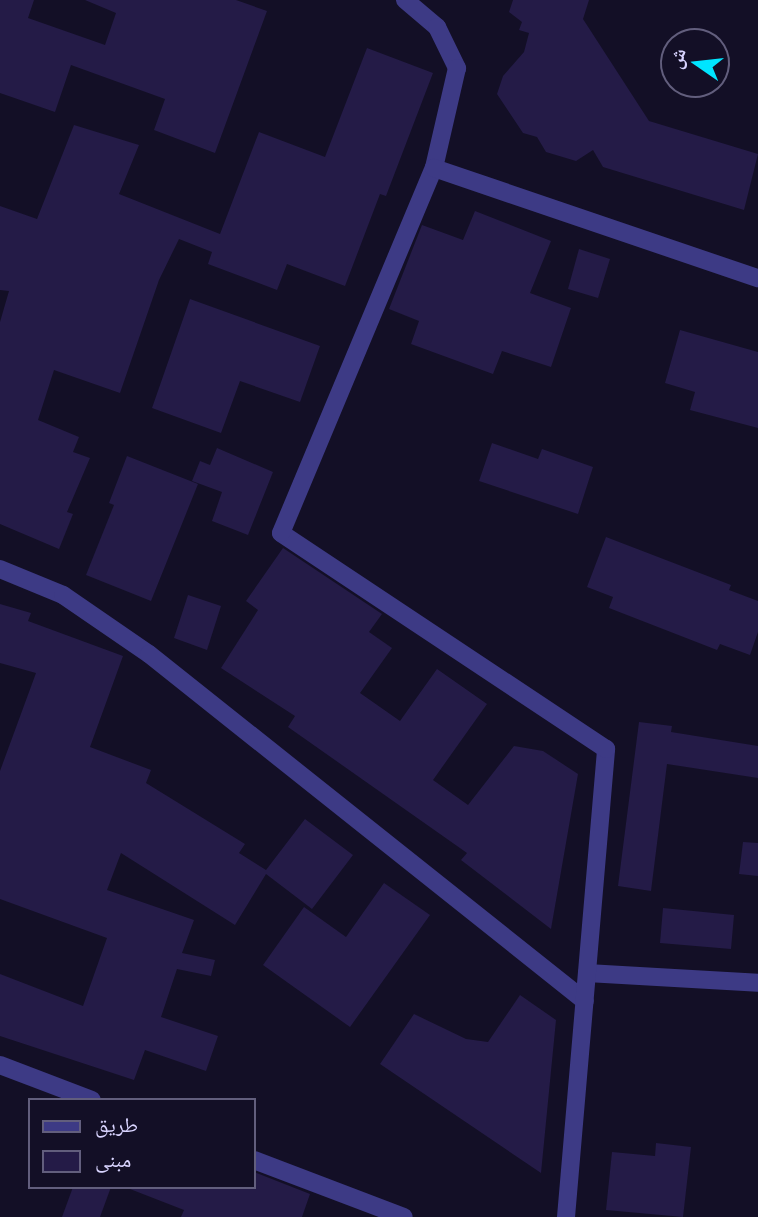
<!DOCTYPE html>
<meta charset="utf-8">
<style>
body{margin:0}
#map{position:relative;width:758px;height:1217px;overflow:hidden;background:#130f26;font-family:"Titillium Web","Noto Naskh Arabic",sans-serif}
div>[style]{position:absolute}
.building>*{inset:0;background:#241b47}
.street>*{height:18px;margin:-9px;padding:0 9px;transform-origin:9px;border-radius:9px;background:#3d3a85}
span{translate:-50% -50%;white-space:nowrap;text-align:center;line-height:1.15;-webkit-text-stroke:5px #130f26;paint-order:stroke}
.legend{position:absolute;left:28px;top:1098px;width:228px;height:91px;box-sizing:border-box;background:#130f26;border:2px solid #625e7d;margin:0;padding:9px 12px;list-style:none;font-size:21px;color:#d9d4ff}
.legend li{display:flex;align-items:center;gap:14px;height:35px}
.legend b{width:35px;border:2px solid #625e7d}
.north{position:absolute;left:660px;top:28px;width:70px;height:70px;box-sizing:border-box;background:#130f26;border:2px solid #625e7d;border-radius:50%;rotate:284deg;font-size:19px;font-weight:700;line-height:28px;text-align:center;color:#d9d4ff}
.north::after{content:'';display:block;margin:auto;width:24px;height:32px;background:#00e5ff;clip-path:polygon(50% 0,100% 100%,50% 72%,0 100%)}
</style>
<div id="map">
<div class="building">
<i style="clip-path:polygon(0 0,34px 0,28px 18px,105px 45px,116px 13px,85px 0,236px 0,267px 11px,215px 153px,154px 130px,165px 99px,71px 65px,55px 112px,0 93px)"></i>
<i style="clip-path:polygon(513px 0,589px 0,583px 19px,649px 121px,758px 154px,744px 210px,603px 167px,593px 150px,576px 161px,546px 152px,537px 137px,523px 133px,497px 94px,503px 76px,524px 52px,529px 33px,519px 30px,522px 22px,509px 12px)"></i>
<i style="clip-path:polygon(367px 48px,433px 73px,386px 196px,380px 194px,345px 286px,287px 264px,277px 290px,208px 264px,212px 252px,179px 239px,159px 280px,120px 393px,54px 370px,38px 420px,79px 437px,73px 452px,90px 458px,67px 512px,73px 514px,59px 549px,0 524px,0 322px,9px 291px,0 290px,0 206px,37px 219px,74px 125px,139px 145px,119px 194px,220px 234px,259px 132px,325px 157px)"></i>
<i style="clip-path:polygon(475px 211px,551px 241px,530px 293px,571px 308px,551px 367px,502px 351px,493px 374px,411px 344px,419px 321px,389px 309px,422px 225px,463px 240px)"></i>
<i style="clip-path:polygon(579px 249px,610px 259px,598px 298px,568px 289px)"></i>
<i style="clip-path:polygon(190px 299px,320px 346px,300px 402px,240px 381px,221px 433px,152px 408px)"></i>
<i style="clip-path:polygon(680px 330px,758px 352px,758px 428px,690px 410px,695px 392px,665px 383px)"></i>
<i style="clip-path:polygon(492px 443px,538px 459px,542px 449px,593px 467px,578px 514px,479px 481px)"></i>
<i style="clip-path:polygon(217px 448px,273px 472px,248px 535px,212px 521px,222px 492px,192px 481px,200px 461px,210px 465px)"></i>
<i style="clip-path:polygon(127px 456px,198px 484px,151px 601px,86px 575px,114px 505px,109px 503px)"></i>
<i style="clip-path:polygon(606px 537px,731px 585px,729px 590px,758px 601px,758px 632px,750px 655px,720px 644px,717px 650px,609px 608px,613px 597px,587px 587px)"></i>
<i style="clip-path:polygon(283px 548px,382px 614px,369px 632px,392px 648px,360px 693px,400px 721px,437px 669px,487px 704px,433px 780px,468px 805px,514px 746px,543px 751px,578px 774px,551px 929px,461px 860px,467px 853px,288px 727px,295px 716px,221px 668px,258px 610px,246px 601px)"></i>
<i style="clip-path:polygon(188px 595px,221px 606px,207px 650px,174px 638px)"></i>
<i style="clip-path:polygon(0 604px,31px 613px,28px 621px,123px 656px,90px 747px,151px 770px,146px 783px,245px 844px,239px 853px,266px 870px,305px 819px,353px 855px,312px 909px,266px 874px,235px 925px,121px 853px,107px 890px,194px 920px,182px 953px,215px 960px,211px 976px,177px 969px,161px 1017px,218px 1036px,206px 1071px,145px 1050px,134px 1080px,0 1036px,0 974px,83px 1006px,107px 938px,0 899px,0 771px,36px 673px,0 663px)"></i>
<i style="clip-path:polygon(639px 722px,672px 726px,671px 732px,758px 746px,758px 778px,667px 764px,651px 891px,618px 886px)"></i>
<i style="clip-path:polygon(743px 842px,758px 843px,758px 876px,739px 874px)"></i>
<i style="clip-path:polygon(384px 883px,430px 915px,350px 1027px,263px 965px,304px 907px,346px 937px)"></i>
<i style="clip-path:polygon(663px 908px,734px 915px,731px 949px,660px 943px)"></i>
<i style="clip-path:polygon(520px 995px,556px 1020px,541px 1173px,380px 1064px,414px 1014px,466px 1039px,488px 1042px)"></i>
<i style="clip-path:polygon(656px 1143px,691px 1147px,683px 1217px,606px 1210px,612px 1152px,655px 1156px)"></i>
<i style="clip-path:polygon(254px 1172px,310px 1194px,302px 1217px,181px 1217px,184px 1210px,130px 1189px,254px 1187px)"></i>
<i style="clip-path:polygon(73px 1187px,111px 1187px,100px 1217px,62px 1217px)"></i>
</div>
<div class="street">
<i style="left:405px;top:0;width:42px;rotate:40.2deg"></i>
<i style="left:437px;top:27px;width:46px;rotate:64deg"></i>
<i style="left:457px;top:68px;width:103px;rotate:103deg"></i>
<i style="left:0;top:569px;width:68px;rotate:22.4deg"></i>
<i style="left:63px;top:595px;width:104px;rotate:34.5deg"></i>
<i style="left:149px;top:654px;width:557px;rotate:38.52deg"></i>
<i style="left:587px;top:973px;width:171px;rotate:3.3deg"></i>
<i style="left:0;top:1065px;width:98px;rotate:20.8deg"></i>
<i style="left:254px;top:1160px;width:160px;rotate:20.8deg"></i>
<i style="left:566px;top:1217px;width:470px;rotate:-85.1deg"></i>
<i style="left:606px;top:749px;width:390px;rotate:-146.4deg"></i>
<i style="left:281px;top:533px;width:396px;rotate:-67.3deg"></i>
<i style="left:434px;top:168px;width:342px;rotate:18.8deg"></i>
</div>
<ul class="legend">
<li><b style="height:9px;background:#3d3a85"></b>طريق</li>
<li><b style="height:19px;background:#241b47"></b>مبنى</li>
</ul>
<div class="north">ش</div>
</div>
